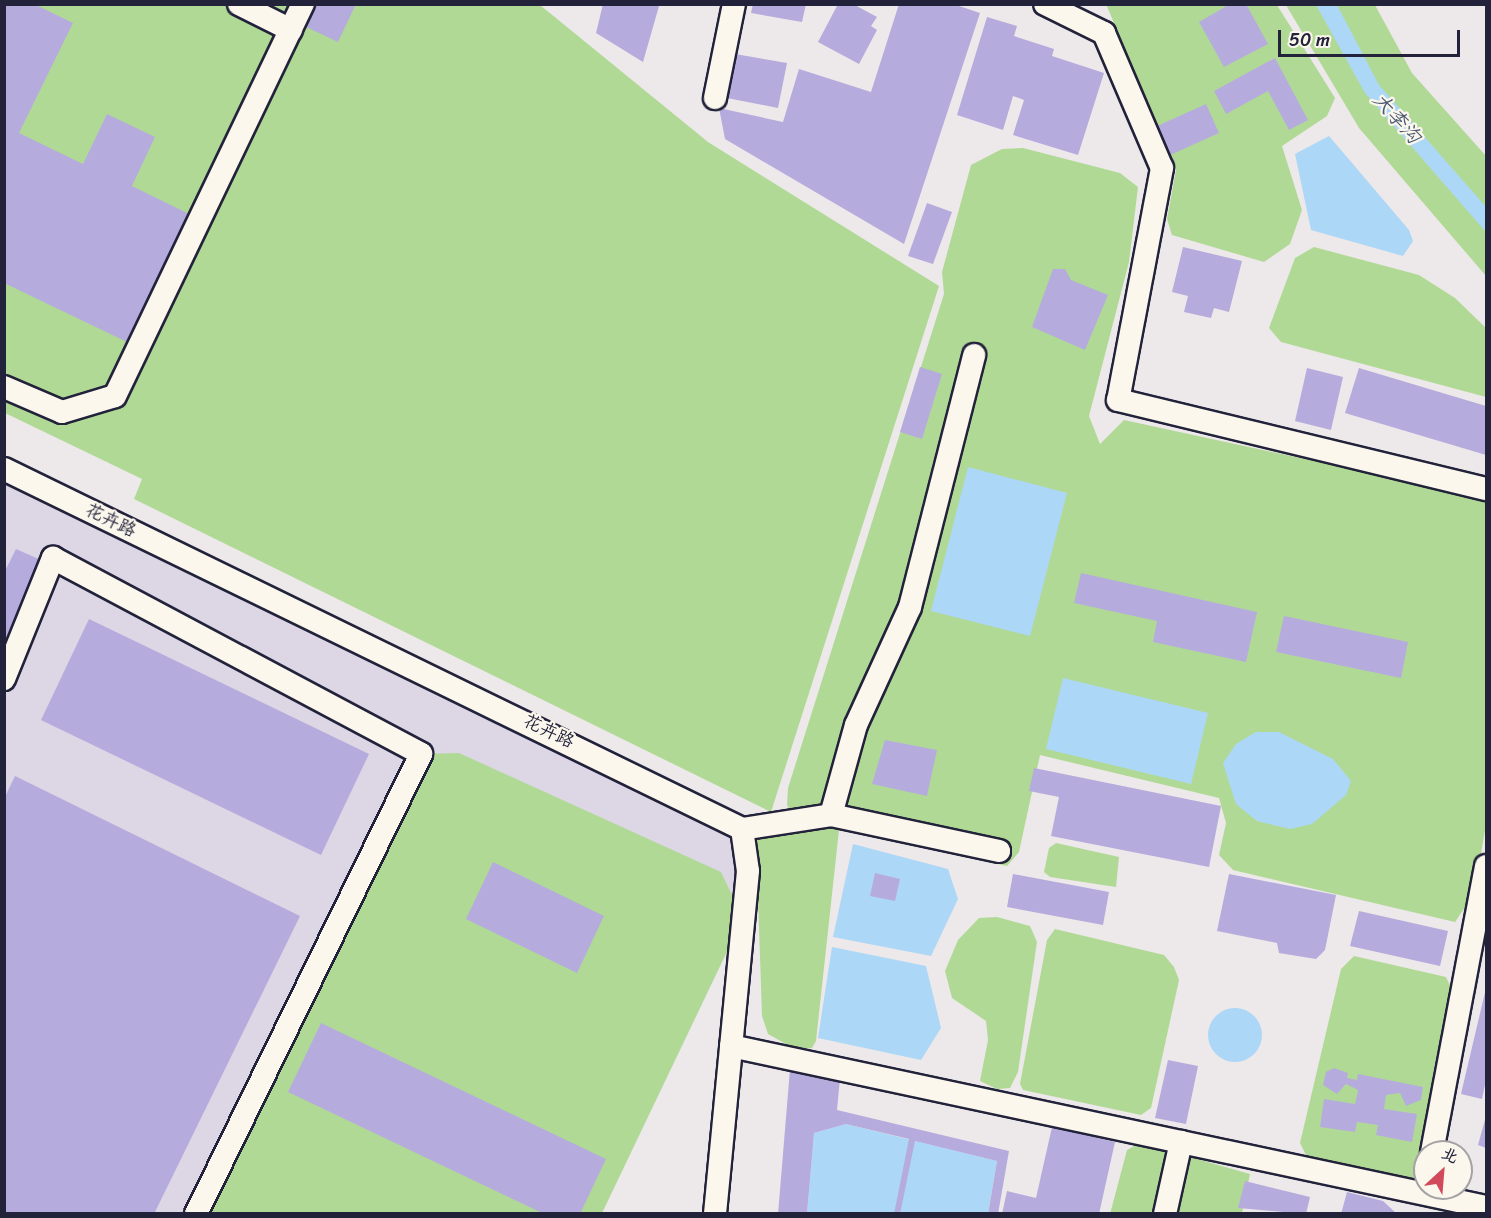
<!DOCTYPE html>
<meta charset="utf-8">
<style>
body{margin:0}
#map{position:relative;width:1491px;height:1218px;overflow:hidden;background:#ede8e9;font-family:Sriracha,"LXGW WenKai TC",sans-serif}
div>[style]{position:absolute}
.built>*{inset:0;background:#dcd6e5}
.green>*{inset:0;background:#b1d996}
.water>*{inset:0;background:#acd7f7}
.round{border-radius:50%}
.building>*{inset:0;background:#b5acdd}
.roads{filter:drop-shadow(2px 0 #22223b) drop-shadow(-2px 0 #22223b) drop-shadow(0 2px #22223b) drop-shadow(0 -2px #22223b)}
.minor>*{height:22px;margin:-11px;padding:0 11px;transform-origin:11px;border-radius:11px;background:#fbf7ec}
span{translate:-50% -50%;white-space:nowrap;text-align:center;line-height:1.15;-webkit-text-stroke:4.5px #fbf7ec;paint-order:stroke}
.street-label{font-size:18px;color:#22223b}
.water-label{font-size:20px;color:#4b5873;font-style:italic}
.frame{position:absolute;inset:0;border:6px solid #22223b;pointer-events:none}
.north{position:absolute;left:1413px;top:1140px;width:60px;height:60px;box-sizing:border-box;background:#fbf7ec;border:2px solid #a4a2a5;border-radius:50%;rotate:26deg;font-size:16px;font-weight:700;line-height:24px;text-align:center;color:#22223b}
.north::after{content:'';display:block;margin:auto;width:21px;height:27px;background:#d1495b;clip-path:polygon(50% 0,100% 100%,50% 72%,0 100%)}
.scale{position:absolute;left:1278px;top:30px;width:182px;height:27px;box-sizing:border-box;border:3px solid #22223b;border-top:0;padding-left:8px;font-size:18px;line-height:21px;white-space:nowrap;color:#22223b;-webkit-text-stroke:4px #fbf7ec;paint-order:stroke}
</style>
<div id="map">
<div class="built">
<i style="clip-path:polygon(4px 469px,742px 829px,743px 918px,602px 1213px,5px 1213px)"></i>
</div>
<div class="green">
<i style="clip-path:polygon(1106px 4px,1277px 5px,1335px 98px,1327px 116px,1282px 146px,1302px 210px,1290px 244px,1264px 262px,1172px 235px,1167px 219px,1176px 170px)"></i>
<i style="clip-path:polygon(4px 5px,540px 5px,708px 142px,939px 286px,771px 812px,134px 499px,142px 479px,5px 413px)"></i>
<i style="clip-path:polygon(1286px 5px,1375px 5px,1412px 73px,1486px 156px,1486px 276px,1359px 128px)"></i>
<i style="clip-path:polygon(1023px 148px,1120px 173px,1138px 187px,1129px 262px,1089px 416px,1100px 444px,1124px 420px,1486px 498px,1486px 825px,1474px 894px,1455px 922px,1233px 870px,1219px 855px,1226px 823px,1219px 798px,1040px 755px,1019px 852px,1007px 866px,839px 830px,816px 1041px,812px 1048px,795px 1049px,768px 1034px,762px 1016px,756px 839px,766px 825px,796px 821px,787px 805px,788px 788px,944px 294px,942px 272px,971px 165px,1002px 149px)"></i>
<i style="clip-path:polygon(1314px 247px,1419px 275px,1455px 298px,1486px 328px,1486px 397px,1281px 342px,1269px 328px,1295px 258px)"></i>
<i style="clip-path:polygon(459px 753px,721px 872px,743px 918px,602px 1213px,196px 1214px,421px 754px)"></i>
<i style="clip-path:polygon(1056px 843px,1119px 857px,1116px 887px,1050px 877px,1044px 872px,1049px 848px)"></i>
<i style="clip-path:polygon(997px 917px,1030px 926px,1037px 942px,1018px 1072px,1010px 1088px,997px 1089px,980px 1081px,988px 1040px,986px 1021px,952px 998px,945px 971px,958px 940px,979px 918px)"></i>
<i style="clip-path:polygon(1055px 929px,1164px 955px,1174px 967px,1179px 980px,1151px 1108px,1141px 1115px,1023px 1090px,1020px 1084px,1047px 940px)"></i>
<i style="clip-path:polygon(1354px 956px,1446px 977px,1455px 996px,1425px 1155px,1418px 1175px,1403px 1184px,1309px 1161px,1300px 1143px,1341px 969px)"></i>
<i style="clip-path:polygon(1140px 1143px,1250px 1174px,1242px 1213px,1110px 1214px,1127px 1150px)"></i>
</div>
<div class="water">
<i style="clip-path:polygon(1316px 5px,1337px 5px,1379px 85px,1486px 207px,1486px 232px,1365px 93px)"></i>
<i style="clip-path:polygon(1329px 136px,1409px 230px,1413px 241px,1403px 256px,1311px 230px,1295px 154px)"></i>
<i style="clip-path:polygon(968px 467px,1067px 493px,1030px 636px,931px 611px)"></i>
<i style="clip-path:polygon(1063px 678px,1208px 713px,1191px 784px,1046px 749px)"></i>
<i style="clip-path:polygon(1256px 732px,1279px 732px,1333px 759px,1351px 781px,1346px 795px,1312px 824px,1290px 829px,1257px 821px,1236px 804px,1223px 763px,1236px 744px)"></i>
<i style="clip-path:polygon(853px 844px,948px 869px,958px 899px,931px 956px,833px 937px)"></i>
<i style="clip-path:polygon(832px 947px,926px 966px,941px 1028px,921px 1060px,818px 1038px)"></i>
<i class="round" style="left:1208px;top:1008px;width:54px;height:54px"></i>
<i style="clip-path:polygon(846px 1124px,997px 1161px,988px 1213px,807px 1214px,814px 1133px)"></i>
</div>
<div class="building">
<i style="clip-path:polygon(4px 4px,34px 4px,73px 23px,19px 133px,83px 164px,107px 114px,155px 137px,132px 186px,189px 214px,127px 342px,4px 283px)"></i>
<i style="clip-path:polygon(312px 4px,356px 4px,338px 42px,302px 25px)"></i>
<i style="clip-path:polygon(603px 4px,659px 6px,643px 62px,596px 33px)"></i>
<i style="clip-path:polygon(753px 4px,806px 4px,802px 22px,751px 13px)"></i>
<i style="clip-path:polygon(838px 4px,853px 4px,877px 17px,871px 26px,877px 30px,859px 64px,818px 42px)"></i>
<i style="clip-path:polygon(899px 4px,953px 4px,980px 13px,904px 244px,725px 139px,719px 108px,783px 122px,799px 69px,871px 92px)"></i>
<i style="clip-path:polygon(1230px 4px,1246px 4px,1268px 44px,1224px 67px,1199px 22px)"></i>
<i style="clip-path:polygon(987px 17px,1017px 26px,1014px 36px,1054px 49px,1052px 56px,1104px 73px,1078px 155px,1013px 135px,1024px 100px,1013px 96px,1003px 130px,957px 115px)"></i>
<i style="clip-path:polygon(735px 54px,787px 63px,778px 108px,727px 98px)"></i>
<i style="clip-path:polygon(1275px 58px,1308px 120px,1289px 130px,1268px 91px,1226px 114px,1214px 91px)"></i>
<i style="clip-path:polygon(1206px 104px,1219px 133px,1168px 156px,1155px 127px)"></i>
<i style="clip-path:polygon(927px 203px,952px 212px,933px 264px,908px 256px)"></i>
<i style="clip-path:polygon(1183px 247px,1242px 261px,1229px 312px,1214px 308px,1211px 318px,1184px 312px,1188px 296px,1172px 292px)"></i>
<i style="clip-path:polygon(1053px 269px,1065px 269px,1071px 280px,1108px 295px,1085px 350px,1032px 327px)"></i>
<i style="clip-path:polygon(920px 367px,942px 374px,922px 439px,900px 432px)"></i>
<i style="clip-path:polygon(1307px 368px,1343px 377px,1331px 430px,1295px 421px)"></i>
<i style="clip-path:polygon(1359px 368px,1486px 406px,1486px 455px,1345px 413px)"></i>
<i style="clip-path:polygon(16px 549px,41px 560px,4px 642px,4px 573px)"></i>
<i style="clip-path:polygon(1081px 573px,1257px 612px,1246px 662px,1153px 642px,1157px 621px,1074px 603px)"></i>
<i style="clip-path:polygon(1284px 616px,1408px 642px,1401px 678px,1276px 652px)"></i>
<i style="clip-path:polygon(89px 619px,369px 754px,321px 855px,41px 720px)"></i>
<i style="clip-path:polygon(885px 740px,937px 750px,927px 796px,872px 784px)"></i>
<i style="clip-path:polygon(1034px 768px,1221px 806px,1209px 867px,1051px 836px,1059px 797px,1029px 791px)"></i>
<i style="clip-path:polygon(15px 776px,300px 916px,154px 1214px,4px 1214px,4px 799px)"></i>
<i style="clip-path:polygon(493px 862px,604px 916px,577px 973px,466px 919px)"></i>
<i style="clip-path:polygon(875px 873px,900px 879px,895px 901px,870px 896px)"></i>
<i style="clip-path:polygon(1013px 874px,1109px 892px,1103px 925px,1007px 907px)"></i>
<i style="clip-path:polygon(1229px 874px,1336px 895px,1325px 950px,1316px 959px,1279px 953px,1277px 943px,1217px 931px)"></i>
<i style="clip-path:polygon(1359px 911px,1448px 931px,1440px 966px,1350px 946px)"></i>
<i style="clip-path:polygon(1486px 988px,1486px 1080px,1482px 1099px,1461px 1094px)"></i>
<i style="clip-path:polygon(321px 1023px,606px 1159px,580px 1214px,544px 1214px,288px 1092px)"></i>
<i style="clip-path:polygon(1168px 1060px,1198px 1066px,1186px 1124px,1155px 1118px)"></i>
<i style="clip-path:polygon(1334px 1068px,1348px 1073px,1347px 1078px,1357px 1080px,1358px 1074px,1423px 1087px,1421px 1100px,1406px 1106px,1400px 1093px,1386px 1095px,1384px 1109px,1417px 1114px,1412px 1142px,1376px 1135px,1378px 1125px,1357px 1122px,1355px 1132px,1320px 1127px,1324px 1099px,1355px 1104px,1358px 1090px,1346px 1084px,1337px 1094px,1323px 1085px,1326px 1072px)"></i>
<i style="clip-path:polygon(790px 1069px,840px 1078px,837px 1110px,1009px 1151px,998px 1214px,988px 1214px,997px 1161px,915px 1141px,900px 1214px,894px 1214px,909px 1139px,846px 1124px,814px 1133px,807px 1214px,778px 1214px)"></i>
<i style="clip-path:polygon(1486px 1116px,1486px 1148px,1478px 1145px)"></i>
<i style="clip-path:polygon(1052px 1127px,1115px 1142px,1099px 1214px,1002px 1214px,1007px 1191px,1036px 1198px)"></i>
<i style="clip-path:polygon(1245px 1181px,1310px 1197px,1306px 1214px,1238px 1208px)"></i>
<i style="clip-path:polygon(1347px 1192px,1383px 1201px,1397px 1214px,1341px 1214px)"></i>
</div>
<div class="roads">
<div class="minor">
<i style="left:239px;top:4px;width:58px;rotate:26.6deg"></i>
<i style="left:1045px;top:4px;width:66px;rotate:26.2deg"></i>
<i style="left:1104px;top:33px;width:147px;rotate:66.8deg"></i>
<i style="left:1162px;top:168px;width:236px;rotate:100.7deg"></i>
<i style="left:1118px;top:400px;width:379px;rotate:13.6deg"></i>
<i style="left:715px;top:98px;width:96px;rotate:-78.6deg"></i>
<i style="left:4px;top:387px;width:63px;rotate:23.3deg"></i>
<i style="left:62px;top:412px;width:55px;rotate:-16.8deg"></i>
<i style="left:115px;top:396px;width:435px;rotate:-64.4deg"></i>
<i style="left:4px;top:469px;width:821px;rotate:26deg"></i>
<i style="left:742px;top:829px;width:42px;rotate:81.9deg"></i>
<i style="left:748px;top:871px;width:345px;rotate:95.5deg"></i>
<i style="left:4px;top:679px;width:131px;rotate:-68deg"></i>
<i style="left:53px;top:558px;width:417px;rotate:28deg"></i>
<i style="left:421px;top:754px;width:512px;rotate:116.06deg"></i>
<i style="left:831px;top:815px;width:172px;rotate:12.1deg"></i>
<i style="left:742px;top:829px;width:90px;rotate:-8.9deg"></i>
<i style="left:831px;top:815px;width:93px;rotate:-74.5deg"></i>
<i style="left:856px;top:725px;width:130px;rotate:-65.4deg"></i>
<i style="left:910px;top:607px;width:260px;rotate:-75.7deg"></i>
<i style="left:731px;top:1046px;width:772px;rotate:12.04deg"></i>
<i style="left:1432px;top:1152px;width:291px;rotate:-79.3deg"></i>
<i style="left:1165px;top:1214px;width:74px;rotate:-77.5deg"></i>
</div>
</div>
<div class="street-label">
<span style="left:111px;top:520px;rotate:26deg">花卉路</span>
<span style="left:549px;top:731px;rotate:26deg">花卉路</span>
</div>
<div class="water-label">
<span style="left:1397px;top:118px;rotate:48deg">大李沟</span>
</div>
<div class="frame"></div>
<div class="north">北</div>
<div class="scale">50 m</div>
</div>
